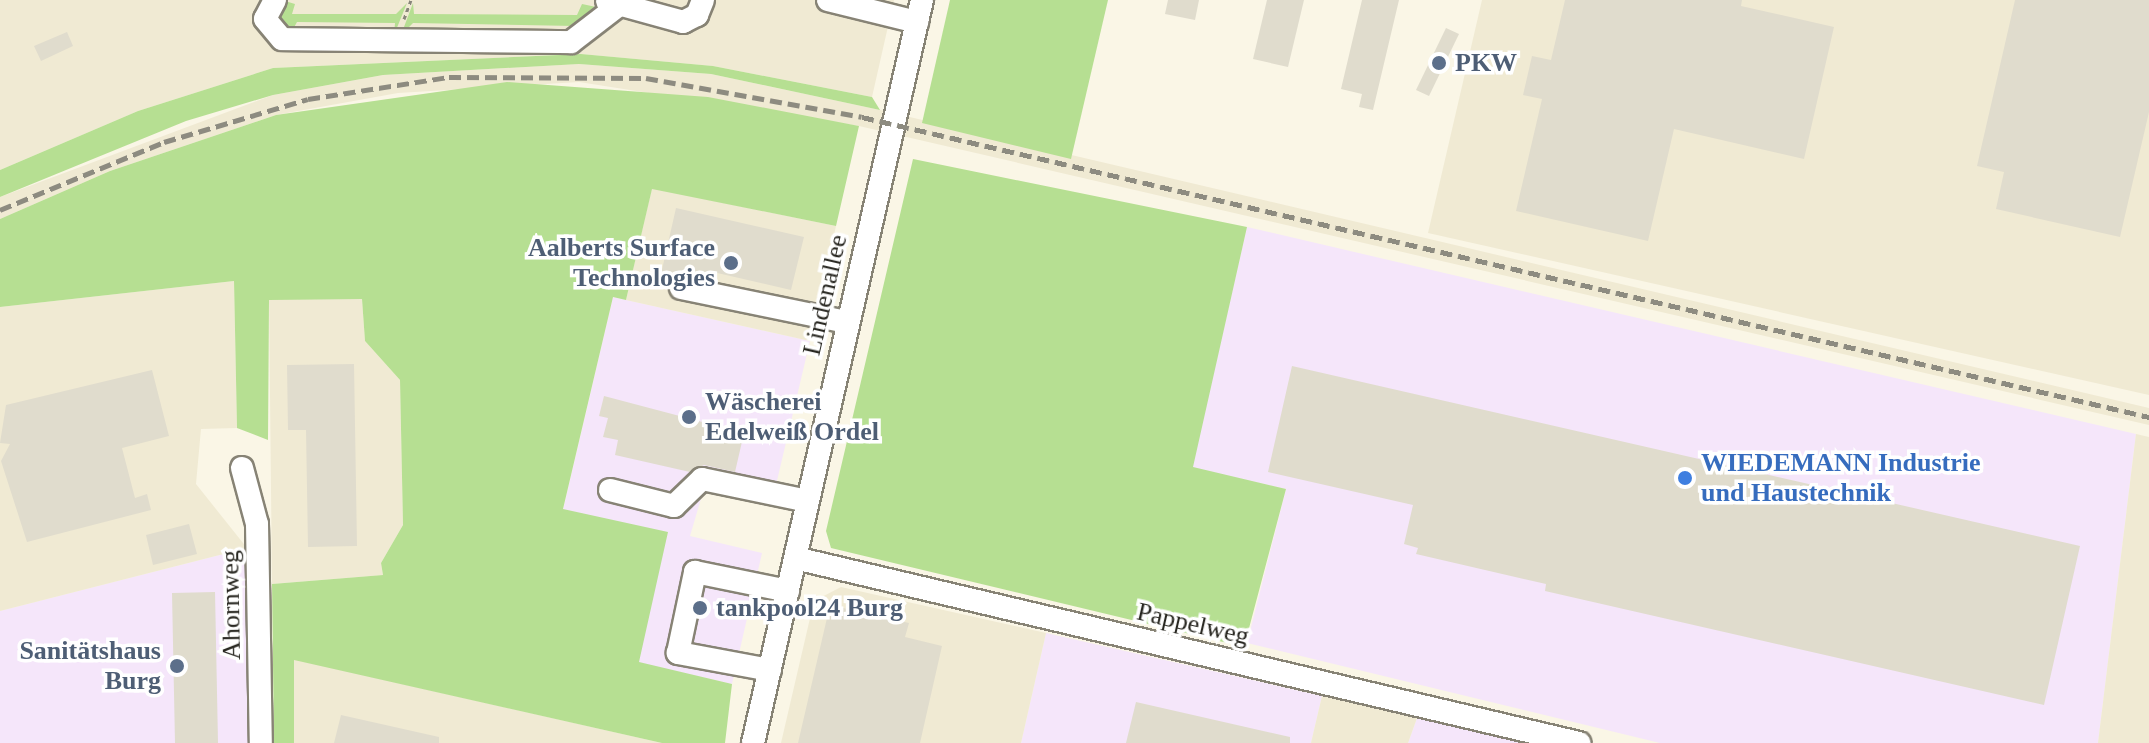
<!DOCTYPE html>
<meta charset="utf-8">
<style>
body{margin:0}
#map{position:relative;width:2149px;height:743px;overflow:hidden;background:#faf6e6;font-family:Georgia,serif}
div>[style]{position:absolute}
.commercial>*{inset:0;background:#f5e6fa}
.built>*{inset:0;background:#f0ead3}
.green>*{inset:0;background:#b6df92}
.building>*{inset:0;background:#e0dccd}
.path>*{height:3px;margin-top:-1.5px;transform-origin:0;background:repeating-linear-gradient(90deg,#87857a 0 4px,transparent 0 8px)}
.roads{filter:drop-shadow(2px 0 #878375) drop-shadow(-2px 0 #878375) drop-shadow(0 2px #878375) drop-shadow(0 -2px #878375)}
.minor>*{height:22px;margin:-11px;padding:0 11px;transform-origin:11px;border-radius:11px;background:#fff}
.rail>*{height:5px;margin-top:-2.5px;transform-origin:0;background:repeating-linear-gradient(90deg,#8d8b80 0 12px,transparent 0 18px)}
.dots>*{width:22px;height:22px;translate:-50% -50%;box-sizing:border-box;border:4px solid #fff;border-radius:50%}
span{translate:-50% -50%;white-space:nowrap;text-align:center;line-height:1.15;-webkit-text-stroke:7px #fff;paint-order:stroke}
.service-label{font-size:26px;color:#4e5e75;font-weight:700}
.left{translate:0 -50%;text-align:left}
.right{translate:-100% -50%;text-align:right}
.street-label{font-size:26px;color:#282721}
.shop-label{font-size:26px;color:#366cbe;font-weight:700}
</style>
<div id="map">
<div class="commercial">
<i style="clip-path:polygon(1247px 227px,2136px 434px,2098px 743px,1660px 743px,1247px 643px,1286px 489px,1192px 468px)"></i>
<i style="clip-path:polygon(613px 297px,810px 341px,771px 506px,703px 492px,690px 536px,762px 553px,732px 684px,639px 663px,563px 510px)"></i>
<i style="clip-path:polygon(247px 548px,251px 743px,0 743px,0 611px)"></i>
<i style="clip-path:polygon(1046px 633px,1322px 696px,1311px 743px,1021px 743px)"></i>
<i style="clip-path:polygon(1417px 718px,1528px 743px,1408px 743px)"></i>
</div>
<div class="built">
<i style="clip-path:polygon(0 0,894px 0,872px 97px,713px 66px,581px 54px,273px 68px,138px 111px,0 170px)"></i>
<i style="clip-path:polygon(1482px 0,2149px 0,2149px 395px,1428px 233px)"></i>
<i style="clip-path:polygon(579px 64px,711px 74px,880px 110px,2149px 408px,2149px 425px,859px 126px,579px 82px,398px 93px,276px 115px,110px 171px,0 219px,0 197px,273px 95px,383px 75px)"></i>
<i style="clip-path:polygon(652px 188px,836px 226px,810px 341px,626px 300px)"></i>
<i style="clip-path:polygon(234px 281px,237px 428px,201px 429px,196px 484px,247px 548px,0 611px,0 307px)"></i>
<i style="clip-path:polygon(269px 299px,362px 299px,365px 341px,400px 380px,403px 525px,381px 563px,383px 575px,272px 584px)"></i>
<i style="clip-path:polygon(2136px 434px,2149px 437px,2149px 743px,2098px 743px)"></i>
<i style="clip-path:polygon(841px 587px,1046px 633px,1021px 743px,781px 743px,814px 601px)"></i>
<i style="clip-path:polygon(293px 659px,662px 743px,294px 743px)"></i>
<i style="clip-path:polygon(1322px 696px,1417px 718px,1408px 743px,1311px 743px)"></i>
</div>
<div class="green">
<i style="clip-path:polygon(950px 0,1108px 0,1071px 159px,922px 123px)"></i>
<i style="clip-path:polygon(285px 1px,295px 4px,292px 14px,396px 14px,407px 3px,394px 35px,395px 23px,297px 22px,291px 33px,272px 11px)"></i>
<i style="clip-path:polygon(413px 3px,414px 14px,577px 15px,582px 4px,601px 8px,575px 26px,413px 23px,401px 35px)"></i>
<i style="clip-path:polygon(581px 54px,713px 66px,872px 97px,880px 110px,711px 74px,579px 64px,383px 75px,273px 95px,186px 121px,0 197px,0 170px,138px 111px,273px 68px)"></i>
<i style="clip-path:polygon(507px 82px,708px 97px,859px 126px,836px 226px,652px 189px,626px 300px,613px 297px,563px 509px,668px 532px,639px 662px,732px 684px,725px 743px,662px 743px,294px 660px,294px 743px,274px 743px,272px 584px,383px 575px,381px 563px,403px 525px,400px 380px,365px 341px,362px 299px,269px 300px,268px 440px,237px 428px,234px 281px,0 307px,0 219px,110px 171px,276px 115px)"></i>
<i style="clip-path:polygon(913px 159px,1247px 227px,1193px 467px,1286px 489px,1244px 647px,831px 548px,826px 531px)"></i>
</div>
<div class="building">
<i style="clip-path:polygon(1168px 0,1199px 0,1195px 20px,1165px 14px)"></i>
<i style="clip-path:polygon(1267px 0,1304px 0,1288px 67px,1253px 59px)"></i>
<i style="clip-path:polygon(1362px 0,1399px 0,1373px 110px,1359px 107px,1362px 94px,1341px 89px)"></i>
<i style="clip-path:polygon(1565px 0,1742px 0,1741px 6px,1834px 27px,1804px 159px,1674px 129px,1648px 241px,1516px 211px,1542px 99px,1523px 95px,1532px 56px,1551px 60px)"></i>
<i style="clip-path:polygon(2015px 0,2149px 0,2149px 112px,2120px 237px,1996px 209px,2004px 172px,1977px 166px)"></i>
<i style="clip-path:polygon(1446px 28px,1459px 34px,1429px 96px,1416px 90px)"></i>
<i style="clip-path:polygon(67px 32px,73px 46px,41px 61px,34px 46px)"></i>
<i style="clip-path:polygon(676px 208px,804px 237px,791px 290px,713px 272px,711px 280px,661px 274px)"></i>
<i style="clip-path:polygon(354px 364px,357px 546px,308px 547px,306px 430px,288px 430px,287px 365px)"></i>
<i style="clip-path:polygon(1292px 366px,2080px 546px,2044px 705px,1545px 591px,1546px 584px,1416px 554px,1418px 548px,1404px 544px,1413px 505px,1268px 472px)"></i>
<i style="clip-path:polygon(152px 370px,169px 436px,122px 448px,135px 498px,147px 494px,151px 510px,27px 542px,1px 461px,10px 444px,0 443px,6px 405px)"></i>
<i style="clip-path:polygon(604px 396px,744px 433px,735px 472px,704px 465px,690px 472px,615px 455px,618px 440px,603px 437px,608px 418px,599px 416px)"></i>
<i style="clip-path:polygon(189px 524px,197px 554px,153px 565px,146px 535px)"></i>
<i style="clip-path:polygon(215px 592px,218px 743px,175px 743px,172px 593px)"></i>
<i style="clip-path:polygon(830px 605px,909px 623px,905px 637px,942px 646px,920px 743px,798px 743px)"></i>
<i style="clip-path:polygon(1136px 702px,1290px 737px,1290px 743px,1126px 743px)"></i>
<i style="clip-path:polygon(341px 715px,439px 737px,439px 743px,334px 743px)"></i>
</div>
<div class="path">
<i style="left:404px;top:19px;width:20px;rotate:-70deg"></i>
</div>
<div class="roads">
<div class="minor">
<i style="left:275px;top:0;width:21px;rotate:118deg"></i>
<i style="left:265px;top:19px;width:26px;rotate:50deg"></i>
<i style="left:282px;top:39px;width:289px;rotate:0.6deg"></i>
<i style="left:571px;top:42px;width:59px;rotate:-37.5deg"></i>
<i style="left:828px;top:0;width:92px;rotate:13.9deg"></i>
<i style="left:607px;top:1px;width:79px;rotate:15.4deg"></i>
<i style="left:683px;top:22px;width:16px;rotate:-27deg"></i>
<i style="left:697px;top:15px;width:16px;rotate:-68deg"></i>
<i style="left:681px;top:288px;width:169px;rotate:11.6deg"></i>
<i style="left:242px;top:468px;width:58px;rotate:75deg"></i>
<i style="left:257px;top:524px;width:219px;rotate:89deg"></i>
<i style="left:610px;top:490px;width:66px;rotate:14deg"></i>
<i style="left:674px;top:506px;width:39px;rotate:-44deg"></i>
<i style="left:702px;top:479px;width:108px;rotate:11.7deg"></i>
<i style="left:795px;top:558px;width:806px;rotate:13.28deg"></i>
<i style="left:770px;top:670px;width:94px;rotate:-169.5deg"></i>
<i style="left:678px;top:653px;width:83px;rotate:-78.1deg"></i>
<i style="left:695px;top:572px;width:95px;rotate:11.5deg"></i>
<i style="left:753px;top:743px;width:762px;rotate:-77.19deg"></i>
</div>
</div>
<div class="rail">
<i style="left:0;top:210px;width:178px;rotate:-22.5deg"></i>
<i style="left:164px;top:142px;width:150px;rotate:-16.6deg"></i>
<i style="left:308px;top:99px;width:143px;rotate:-8.9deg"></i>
<i style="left:449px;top:77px;width:197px;rotate:0.3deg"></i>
<i style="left:646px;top:78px;width:219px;rotate:10.2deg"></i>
<i style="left:862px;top:117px;width:1322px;rotate:13.12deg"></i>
</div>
<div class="dots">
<i style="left:1439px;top:63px;background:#5c6f8a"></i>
<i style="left:731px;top:263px;background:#5c6f8a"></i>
<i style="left:689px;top:417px;background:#5c6f8a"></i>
<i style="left:1685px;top:478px;background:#3f7fe0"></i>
<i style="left:700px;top:608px;background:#5c6f8a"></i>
<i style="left:177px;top:666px;background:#5c6f8a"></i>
</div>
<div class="service-label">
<span class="left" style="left:1455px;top:63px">PKW</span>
<span class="right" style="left:715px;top:263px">Aalberts Surface<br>Technologies</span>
<span class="left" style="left:705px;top:417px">Wäscherei<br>Edelweiß Ordel</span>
<span class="left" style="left:716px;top:608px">tankpool24 Burg</span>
<span class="right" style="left:161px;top:666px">Sanitätshaus<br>Burg</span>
</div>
<div class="street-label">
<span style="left:825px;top:295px;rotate:-77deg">Lindenallee</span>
<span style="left:231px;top:605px;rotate:-91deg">Ahornweg</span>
<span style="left:1193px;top:624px;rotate:13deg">Pappelweg</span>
</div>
<div class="shop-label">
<span class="left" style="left:1701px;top:478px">WIEDEMANN Industrie<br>und Haustechnik</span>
</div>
</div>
